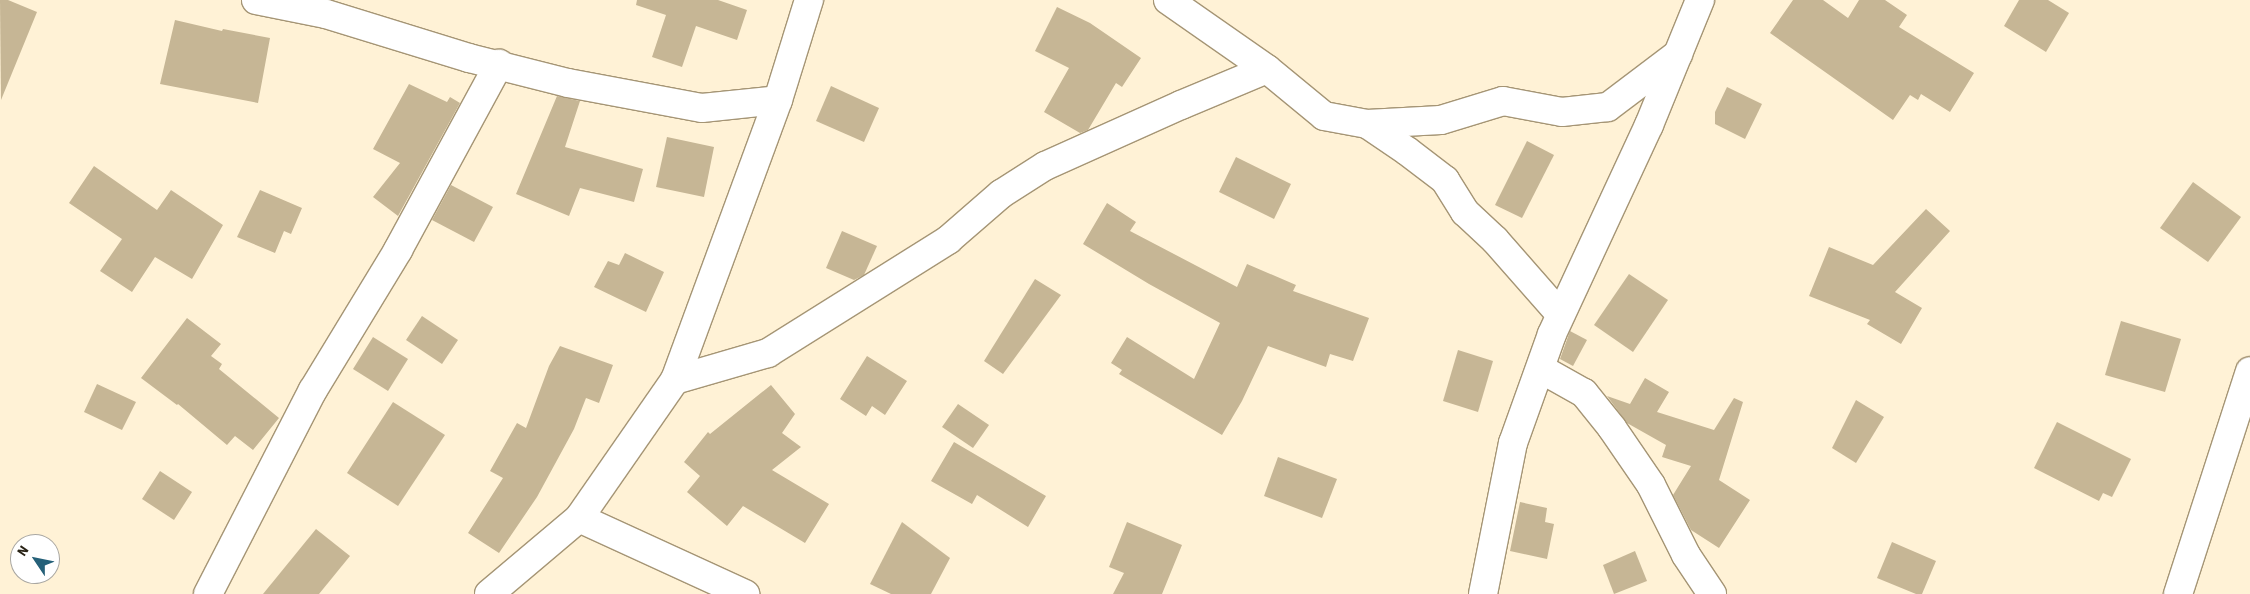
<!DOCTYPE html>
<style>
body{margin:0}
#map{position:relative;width:2250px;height:594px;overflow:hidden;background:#fff2d6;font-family:"Source Sans 3",sans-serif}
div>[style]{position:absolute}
.building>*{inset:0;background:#c6b695}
.roads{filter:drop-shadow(1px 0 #a59575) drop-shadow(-1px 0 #a59575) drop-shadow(0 1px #a59575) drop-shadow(0 -1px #a59575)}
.minor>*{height:28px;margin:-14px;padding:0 14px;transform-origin:14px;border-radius:14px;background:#fff}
span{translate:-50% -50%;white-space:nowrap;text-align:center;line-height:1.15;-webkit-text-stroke:4.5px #fff;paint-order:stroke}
.north{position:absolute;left:10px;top:534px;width:50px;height:50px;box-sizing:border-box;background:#fff;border:1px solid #a9a7a2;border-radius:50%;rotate:304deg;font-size:14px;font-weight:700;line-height:20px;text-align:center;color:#292316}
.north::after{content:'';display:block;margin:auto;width:18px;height:22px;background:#266179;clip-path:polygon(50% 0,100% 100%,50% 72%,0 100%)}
</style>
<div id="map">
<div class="building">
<i style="clip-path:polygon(0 0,8px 0,37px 12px,1px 100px)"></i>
<i style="clip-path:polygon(637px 0,718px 0,747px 10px,737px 40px,696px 26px,682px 67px,652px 57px,666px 15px,636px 5px)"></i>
<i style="clip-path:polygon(1793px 0,1823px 0,1848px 18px,1859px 0,1885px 0,1907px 15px,1899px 27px,1974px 73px,1950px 112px,1921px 94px,1918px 100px,1910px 95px,1893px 120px,1770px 33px)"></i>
<i style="clip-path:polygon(2019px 0,2048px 0,2069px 13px,2046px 52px,2004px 26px)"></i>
<i style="clip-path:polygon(1057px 7px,1090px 23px,1141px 58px,1122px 87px,1116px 83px,1088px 130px,1080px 133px,1044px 112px,1069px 68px,1035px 51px)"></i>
<i style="clip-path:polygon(175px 20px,222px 31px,223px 29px,270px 38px,258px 103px,160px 84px)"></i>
<i style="clip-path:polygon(409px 84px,447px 102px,450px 97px,460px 103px,398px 216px,373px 197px,400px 163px,373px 149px)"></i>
<i style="clip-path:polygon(831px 86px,879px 108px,864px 142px,816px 121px)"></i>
<i style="clip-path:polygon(1727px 87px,1762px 104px,1745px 139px,1715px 124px,1715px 112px)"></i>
<i style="clip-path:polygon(557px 96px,580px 101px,565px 147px,643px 169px,634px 202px,580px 188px,569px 216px,516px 194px)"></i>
<i style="clip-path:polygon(667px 137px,714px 147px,704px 197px,656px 187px)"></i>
<i style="clip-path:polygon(1527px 141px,1554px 155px,1522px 218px,1495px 205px)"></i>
<i style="clip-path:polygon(1236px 157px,1291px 184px,1274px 219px,1219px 192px)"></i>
<i style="clip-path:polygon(94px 166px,157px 210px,171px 190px,223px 225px,192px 279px,155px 257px,132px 292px,100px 271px,122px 239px,69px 203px)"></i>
<i style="clip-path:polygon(2193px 182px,2241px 217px,2208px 262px,2160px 228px)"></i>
<i style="clip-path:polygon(451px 185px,493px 207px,474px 242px,432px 220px)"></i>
<i style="clip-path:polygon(260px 190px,302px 208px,291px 234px,284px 231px,275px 253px,237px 237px)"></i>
<i style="clip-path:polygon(1107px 203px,1136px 222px,1130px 231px,1237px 287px,1247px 264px,1296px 285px,1293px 291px,1369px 318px,1353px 361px,1330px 354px,1326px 367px,1268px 346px,1242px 401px,1222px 435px,1119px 374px,1122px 370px,1111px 363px,1127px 337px,1194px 379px,1220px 323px,1149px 284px,1083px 244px)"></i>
<i style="clip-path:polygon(1926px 209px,1950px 231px,1895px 292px,1922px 308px,1901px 344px,1867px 324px,1870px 320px,1809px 296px,1829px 247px,1873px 265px)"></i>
<i style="clip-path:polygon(842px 231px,877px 246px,864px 275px,854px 280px,826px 268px)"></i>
<i style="clip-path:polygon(625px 253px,664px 272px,646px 312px,594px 287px,608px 261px,619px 265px)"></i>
<i style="clip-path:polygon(1629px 274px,1668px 300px,1633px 352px,1594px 325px)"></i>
<i style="clip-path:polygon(1035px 279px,1061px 295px,1003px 374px,984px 361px)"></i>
<i style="clip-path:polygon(422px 316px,458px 340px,442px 364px,406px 340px)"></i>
<i style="clip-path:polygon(187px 318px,221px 344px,211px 356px,222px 364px,219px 369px,279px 418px,253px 450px,235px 436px,227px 445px,178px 404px,177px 405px,141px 378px)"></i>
<i style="clip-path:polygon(2121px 321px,2181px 339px,2165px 392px,2105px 375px)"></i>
<i style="clip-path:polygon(1570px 331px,1587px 340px,1573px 366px,1560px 359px)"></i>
<i style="clip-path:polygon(373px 337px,408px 359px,388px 391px,353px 369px)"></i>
<i style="clip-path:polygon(560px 346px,613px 365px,599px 403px,586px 398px,574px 429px,537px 497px,499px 553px,468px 533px,503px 478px,490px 471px,517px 423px,526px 428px,549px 366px)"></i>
<i style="clip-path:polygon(1458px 350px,1493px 361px,1478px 412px,1443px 401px)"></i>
<i style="clip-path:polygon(867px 356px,907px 381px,885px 415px,872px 406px,866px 416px,840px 399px)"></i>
<i style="clip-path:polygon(1645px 378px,1669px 392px,1657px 412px,1714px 430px,1734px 398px,1743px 402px,1719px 480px,1750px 500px,1719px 548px,1691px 530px,1673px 495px,1691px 466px,1662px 457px,1666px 445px,1627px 423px,1607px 396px,1630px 404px)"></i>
<i style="clip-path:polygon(97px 384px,136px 402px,122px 430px,84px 412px)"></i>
<i style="clip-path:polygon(771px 385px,795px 414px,782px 433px,801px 447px,772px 470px,829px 504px,805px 543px,743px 506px,727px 526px,687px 492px,700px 476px,684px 462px,708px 432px,710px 434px)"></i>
<i style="clip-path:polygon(1856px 400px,1884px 417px,1856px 463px,1832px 448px)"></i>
<i style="clip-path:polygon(393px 402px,445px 435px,398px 506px,347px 473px)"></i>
<i style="clip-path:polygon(958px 404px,989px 425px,973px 448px,942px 427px)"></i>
<i style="clip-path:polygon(2057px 422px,2131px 459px,2112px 497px,2103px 493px,2099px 501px,2034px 468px)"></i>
<i style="clip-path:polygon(954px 442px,1046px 496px,1028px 527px,977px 495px,972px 504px,931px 481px)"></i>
<i style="clip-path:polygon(1278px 457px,1337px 479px,1322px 518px,1264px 496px)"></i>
<i style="clip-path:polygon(160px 471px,192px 492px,174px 520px,142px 499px)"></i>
<i style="clip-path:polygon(1520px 502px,1547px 508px,1545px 522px,1554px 524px,1547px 559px,1510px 551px)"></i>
<i style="clip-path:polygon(902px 522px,950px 558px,931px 594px,891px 594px,870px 584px)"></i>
<i style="clip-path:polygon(1127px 522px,1182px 545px,1162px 594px,1113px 594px,1124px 573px,1109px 567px)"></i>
<i style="clip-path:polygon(316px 529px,350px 556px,319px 594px,263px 594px)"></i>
<i style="clip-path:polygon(1892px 542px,1936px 561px,1922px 594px,1916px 594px,1877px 578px)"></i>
<i style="clip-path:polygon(1635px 551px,1647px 581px,1614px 594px,1603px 565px)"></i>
</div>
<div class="roads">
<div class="minor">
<i style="left:256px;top:0;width:71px;rotate:11.3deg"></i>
<i style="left:326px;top:14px;width:150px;rotate:17.1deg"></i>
<i style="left:469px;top:58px;width:102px;rotate:14.2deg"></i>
<i style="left:568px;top:83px;width:136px;rotate:10.6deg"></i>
<i style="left:702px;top:108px;width:76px;rotate:-6deg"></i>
<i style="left:1168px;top:0;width:121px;rotate:34.9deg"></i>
<i style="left:1267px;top:69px;width:74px;rotate:39.5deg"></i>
<i style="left:1324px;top:116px;width:44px;rotate:10.5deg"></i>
<i style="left:1367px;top:124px;width:48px;rotate:34deg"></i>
<i style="left:1407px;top:151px;width:48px;rotate:37.3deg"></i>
<i style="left:1445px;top:180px;width:38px;rotate:58deg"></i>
<i style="left:1465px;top:212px;width:41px;rotate:43deg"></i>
<i style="left:1495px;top:240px;width:98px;rotate:48.7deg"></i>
<i style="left:1367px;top:124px;width:74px;rotate:-3.1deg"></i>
<i style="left:1441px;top:120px;width:65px;rotate:-17deg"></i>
<i style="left:1503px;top:101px;width:60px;rotate:10.6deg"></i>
<i style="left:1562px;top:112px;width:46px;rotate:-6.2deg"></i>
<i style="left:1608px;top:107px;width:88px;rotate:-37.1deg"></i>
<i style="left:1541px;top:369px;width:49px;rotate:29.2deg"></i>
<i style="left:1584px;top:393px;width:45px;rotate:51.3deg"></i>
<i style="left:1612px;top:428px;width:69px;rotate:55.6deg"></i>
<i style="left:1651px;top:485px;width:78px;rotate:63.4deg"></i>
<i style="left:1686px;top:555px;width:47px;rotate:56.3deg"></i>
<i style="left:675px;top:380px;width:298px;rotate:-69.8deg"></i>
<i style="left:778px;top:100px;width:105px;rotate:-72.8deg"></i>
<i style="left:579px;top:518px;width:183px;rotate:24.6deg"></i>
<i style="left:208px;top:594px;width:229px;rotate:-62.8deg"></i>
<i style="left:313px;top:390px;width:164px;rotate:-58.7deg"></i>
<i style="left:398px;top:250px;width:212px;rotate:-61.5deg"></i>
<i style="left:489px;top:594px;width:118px;rotate:-40.2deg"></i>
<i style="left:579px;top:518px;width:168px;rotate:-55.2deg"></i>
<i style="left:675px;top:380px;width:97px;rotate:-16.2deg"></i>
<i style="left:768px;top:353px;width:213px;rotate:-32.1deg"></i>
<i style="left:948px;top:240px;width:70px;rotate:-41deg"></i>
<i style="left:1001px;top:194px;width:52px;rotate:-32.5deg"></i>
<i style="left:1045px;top:166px;width:149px;rotate:-24.2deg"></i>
<i style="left:1181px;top:105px;width:93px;rotate:-22.7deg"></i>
<i style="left:1483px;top:594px;width:154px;rotate:-78.8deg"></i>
<i style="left:1513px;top:443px;width:116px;rotate:-70.3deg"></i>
<i style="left:1552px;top:334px;width:230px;rotate:-65.1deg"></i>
<i style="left:1649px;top:125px;width:135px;rotate:-67.8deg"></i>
<i style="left:2178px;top:594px;width:234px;rotate:-72.1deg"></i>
</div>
</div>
<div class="north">N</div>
</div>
